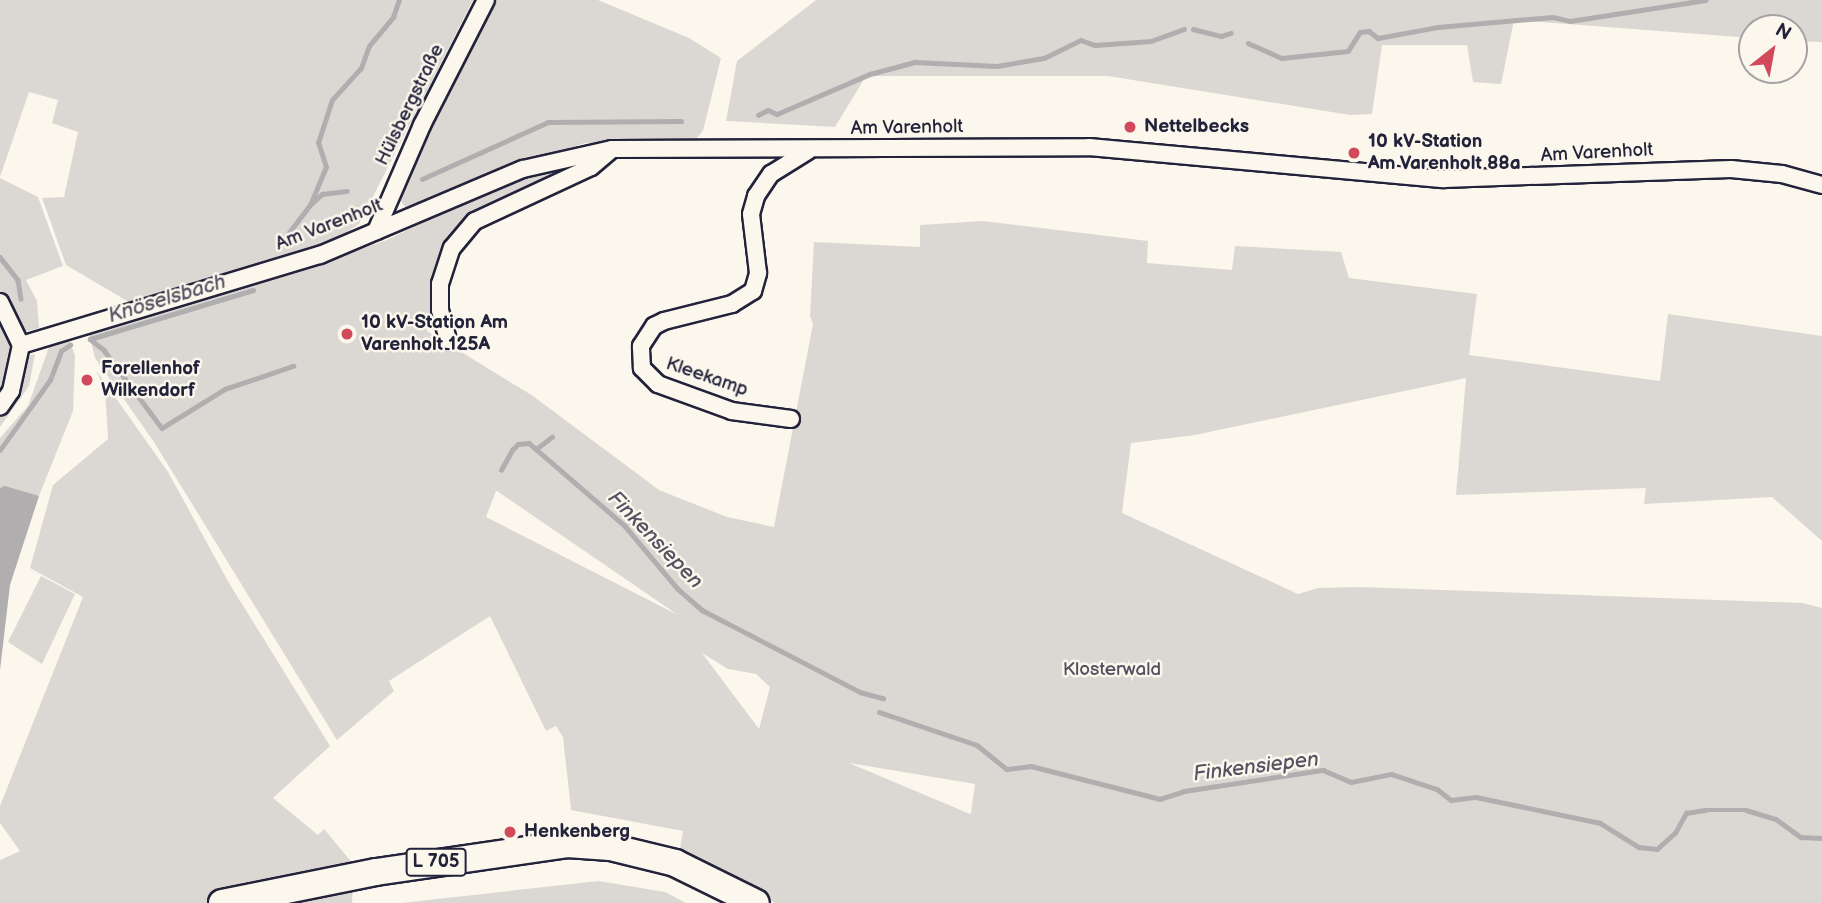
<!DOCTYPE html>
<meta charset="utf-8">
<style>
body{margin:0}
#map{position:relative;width:1822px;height:903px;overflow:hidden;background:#fbf7ec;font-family:"Balsamiq Sans",sans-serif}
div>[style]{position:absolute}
.green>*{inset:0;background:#dbd8d3}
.water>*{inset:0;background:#b1aeb0}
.stream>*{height:4.5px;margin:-2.25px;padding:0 2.25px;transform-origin:2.25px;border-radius:2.25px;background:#b1aeb0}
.roads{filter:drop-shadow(2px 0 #22223b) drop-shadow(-2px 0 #22223b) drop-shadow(0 2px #22223b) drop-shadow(0 -2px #22223b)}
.street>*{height:16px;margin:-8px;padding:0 8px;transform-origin:8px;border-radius:8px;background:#fbf7ec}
.primary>*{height:26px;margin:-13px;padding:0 13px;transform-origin:13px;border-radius:13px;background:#fbf7ec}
.dots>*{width:19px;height:19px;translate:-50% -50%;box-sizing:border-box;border:4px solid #fbf7ec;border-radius:50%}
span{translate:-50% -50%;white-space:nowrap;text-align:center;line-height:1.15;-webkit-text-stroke:5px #fbf7ec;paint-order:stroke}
.shield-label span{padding:2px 5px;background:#fbf7ec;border:2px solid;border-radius:5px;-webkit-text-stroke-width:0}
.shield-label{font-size:18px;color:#22223b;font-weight:700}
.street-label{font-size:19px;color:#22223b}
.poi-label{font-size:19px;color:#22223b;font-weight:700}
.left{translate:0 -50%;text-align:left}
.park-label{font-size:19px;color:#505061}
.water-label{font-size:21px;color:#545364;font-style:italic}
.north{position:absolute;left:1738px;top:14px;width:70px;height:70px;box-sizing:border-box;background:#fbf7ec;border:2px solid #a4a2a5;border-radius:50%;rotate:31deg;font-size:19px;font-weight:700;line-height:28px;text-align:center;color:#22223b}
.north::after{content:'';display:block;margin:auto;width:24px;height:32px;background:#d1495b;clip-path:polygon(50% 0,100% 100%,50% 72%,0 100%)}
</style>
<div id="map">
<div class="green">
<i style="clip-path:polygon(0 0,473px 0,359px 224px,321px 249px,134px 305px,66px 265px,42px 198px,64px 197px,78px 132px,52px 123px,58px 100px,29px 92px,0 177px)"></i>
<i style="clip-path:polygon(493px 0,598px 0,689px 38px,721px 58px,703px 131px,694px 141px,585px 143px,455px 186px,414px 211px,406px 208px,401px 202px,407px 168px)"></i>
<i style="clip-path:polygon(816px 0,1822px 0,1822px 42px,1794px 41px,1794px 28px,1752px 28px,1752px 38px,1514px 20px,1501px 84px,1473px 82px,1467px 45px,1382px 45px,1372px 114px,1350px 115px,1108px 76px,866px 76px,835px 127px,726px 121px,737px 61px)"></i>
<i style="clip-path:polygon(evenodd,575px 165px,574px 170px,462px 220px,441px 254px,427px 331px,533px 396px,659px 490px,727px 517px,774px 527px,813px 324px,810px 316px,814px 242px,920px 247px,920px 225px,983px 221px,1148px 241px,1147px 263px,1232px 270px,1235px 246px,1341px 252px,1349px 278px,1477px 294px,1469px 355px,1660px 381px,1668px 314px,1822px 336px,1822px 541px,1772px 497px,1644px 504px,1646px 488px,1456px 495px,1466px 378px,1195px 435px,1131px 443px,1122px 513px,1298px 594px,1318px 588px,1360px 587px,1803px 603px,1822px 608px,1822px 903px,775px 903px,679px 856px,683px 831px,571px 810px,563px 737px,556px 726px,546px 731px,490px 616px,389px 681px,394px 691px,337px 740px,154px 442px,95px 358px,89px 334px,295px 272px,387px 240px,495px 188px,575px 165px,496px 491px,497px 491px,678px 615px,486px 517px,496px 491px,575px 165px,702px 653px,728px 669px,756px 674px,770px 687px,759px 729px,702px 653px,575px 165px,849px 763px,975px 784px,971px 813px,970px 814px,849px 763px)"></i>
<i style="clip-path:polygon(0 178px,38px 197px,63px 266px,26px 280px,37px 301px,39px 328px,15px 334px,13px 360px,0 392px)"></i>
<i style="clip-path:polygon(68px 338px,75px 355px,73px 411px,39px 496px,0 488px,0 438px,28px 406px,49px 347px)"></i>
<i style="clip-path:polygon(35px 354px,29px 386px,0 427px,0 415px,14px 394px,28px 356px)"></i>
<i style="clip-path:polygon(96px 370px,168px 472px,229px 583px,330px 746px,273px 798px,318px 835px,324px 829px,354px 865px,352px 903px,0 903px,0 860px,20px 851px,0 823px,0 806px,83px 597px,30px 568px,53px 485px,108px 439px,105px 391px)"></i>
<i style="clip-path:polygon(41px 576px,75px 594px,42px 664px,8px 642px)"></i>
<i style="clip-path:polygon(599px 881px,665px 892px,686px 903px,401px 903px)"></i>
</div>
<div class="water">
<i style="clip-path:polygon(5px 486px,39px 496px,10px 585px,0 670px,0 488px)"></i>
</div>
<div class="stream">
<i style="left:1193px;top:29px;width:29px;rotate:14deg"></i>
<i style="left:1221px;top:36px;width:10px;rotate:-17deg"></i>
<i style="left:1248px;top:43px;width:37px;rotate:24deg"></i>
<i style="left:1282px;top:58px;width:66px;rotate:-6.1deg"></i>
<i style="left:1348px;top:51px;width:22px;rotate:-58deg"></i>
<i style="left:1360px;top:32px;width:9px;rotate:-6deg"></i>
<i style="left:1369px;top:31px;width:11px;rotate:38deg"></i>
<i style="left:1378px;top:38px;width:61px;rotate:-10.4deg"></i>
<i style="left:1438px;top:27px;width:115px;rotate:-5deg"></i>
<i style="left:1553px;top:17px;width:17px;rotate:13deg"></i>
<i style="left:1570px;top:21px;width:137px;rotate:-8.8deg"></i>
<i style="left:758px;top:115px;width:11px;rotate:-27deg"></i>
<i style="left:768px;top:110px;width:10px;rotate:24deg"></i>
<i style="left:777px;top:114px;width:101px;rotate:-23.3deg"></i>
<i style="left:870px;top:74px;width:47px;rotate:-14.9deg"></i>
<i style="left:915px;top:62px;width:82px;rotate:2.8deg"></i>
<i style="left:997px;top:66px;width:48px;rotate:-9.7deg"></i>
<i style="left:1044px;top:58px;width:41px;rotate:-25.9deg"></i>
<i style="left:1081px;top:40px;width:15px;rotate:20deg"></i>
<i style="left:1095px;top:45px;width:56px;rotate:-4.1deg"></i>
<i style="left:1151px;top:41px;width:35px;rotate:-20deg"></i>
<i style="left:422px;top:179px;width:138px;rotate:-24.3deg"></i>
<i style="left:548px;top:122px;width:133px;rotate:-0.4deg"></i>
<i style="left:311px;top:204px;width:15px;rotate:-42deg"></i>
<i style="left:322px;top:194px;width:25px;rotate:-7deg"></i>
<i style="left:284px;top:239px;width:43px;rotate:-52.6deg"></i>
<i style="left:310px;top:205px;width:41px;rotate:-67.2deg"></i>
<i style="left:326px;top:167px;width:25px;rotate:-108deg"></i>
<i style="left:318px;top:143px;width:45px;rotate:-72deg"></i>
<i style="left:332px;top:100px;width:43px;rotate:-47.8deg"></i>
<i style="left:361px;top:68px;width:23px;rotate:-70deg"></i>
<i style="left:369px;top:46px;width:38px;rotate:-50deg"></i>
<i style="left:393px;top:17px;width:18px;rotate:-71deg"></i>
<i style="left:0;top:257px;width:29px;rotate:52deg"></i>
<i style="left:18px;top:280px;width:19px;rotate:81deg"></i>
<i style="left:90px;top:339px;width:18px;rotate:38deg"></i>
<i style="left:104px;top:350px;width:97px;rotate:53.4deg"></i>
<i style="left:162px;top:428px;width:74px;rotate:-31.8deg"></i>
<i style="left:225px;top:389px;width:72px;rotate:-18.7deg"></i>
<i style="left:90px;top:339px;width:170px;rotate:-16.7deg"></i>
<i style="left:536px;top:449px;width:20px;rotate:-37deg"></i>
<i style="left:0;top:450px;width:86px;rotate:-54.5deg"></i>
<i style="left:50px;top:380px;width:31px;rotate:-69deg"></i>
<i style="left:61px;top:351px;width:11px;rotate:-34deg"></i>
<i style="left:501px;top:470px;width:23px;rotate:-61deg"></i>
<i style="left:512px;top:450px;width:8px;rotate:-45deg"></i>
<i style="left:518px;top:444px;width:11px;rotate:-5deg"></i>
<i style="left:529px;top:443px;width:127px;rotate:40.8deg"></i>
<i style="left:625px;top:526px;width:82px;rotate:49.9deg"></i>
<i style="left:678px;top:589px;width:32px;rotate:41deg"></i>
<i style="left:702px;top:610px;width:178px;rotate:27.4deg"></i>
<i style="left:860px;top:692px;width:24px;rotate:15deg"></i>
<i style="left:879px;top:712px;width:103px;rotate:18.6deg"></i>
<i style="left:977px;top:745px;width:38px;rotate:39deg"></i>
<i style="left:1007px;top:769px;width:24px;rotate:-7deg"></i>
<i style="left:1031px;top:766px;width:133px;rotate:14.3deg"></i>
<i style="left:1160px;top:799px;width:25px;rotate:-18deg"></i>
<i style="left:1184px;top:791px;width:141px;rotate:-8.6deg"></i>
<i style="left:1323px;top:770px;width:30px;rotate:23deg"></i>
<i style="left:1351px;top:782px;width:41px;rotate:-11.3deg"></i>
<i style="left:1391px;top:774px;width:48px;rotate:18.1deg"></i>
<i style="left:1437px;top:789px;width:18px;rotate:38deg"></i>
<i style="left:1451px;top:800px;width:25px;rotate:-7deg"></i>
<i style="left:1476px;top:797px;width:127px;rotate:11.8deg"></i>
<i style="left:1600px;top:823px;width:46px;rotate:31.6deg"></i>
<i style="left:1639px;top:847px;width:18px;rotate:6deg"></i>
<i style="left:1657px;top:849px;width:24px;rotate:-42deg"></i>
<i style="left:1675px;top:833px;width:23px;rotate:-61deg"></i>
<i style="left:1686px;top:813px;width:20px;rotate:-9deg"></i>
<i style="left:1706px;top:810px;width:40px"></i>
<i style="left:1746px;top:810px;width:31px;rotate:17deg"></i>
<i style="left:1776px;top:819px;width:31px;rotate:36deg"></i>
<i style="left:1801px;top:837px;width:21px;rotate:3deg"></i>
</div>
<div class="roads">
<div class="street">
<i style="left:376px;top:231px;width:116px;rotate:-66.5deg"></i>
<i style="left:422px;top:125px;width:140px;rotate:-62.9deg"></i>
<i style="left:0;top:302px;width:48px;rotate:64deg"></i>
<i style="left:21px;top:345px;width:47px;rotate:102.3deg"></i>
<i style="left:11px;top:391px;width:19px;rotate:125deg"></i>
<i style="left:448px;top:340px;width:31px;rotate:-105deg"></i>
<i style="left:440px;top:310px;width:26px;rotate:-90deg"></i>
<i style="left:440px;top:284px;width:38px;rotate:-72deg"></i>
<i style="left:452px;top:248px;width:35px;rotate:-50deg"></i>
<i style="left:475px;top:221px;width:128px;rotate:-25deg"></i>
<i style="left:591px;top:167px;width:25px;rotate:-40deg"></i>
<i style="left:21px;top:345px;width:312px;rotate:-16.8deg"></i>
<i style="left:320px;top:255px;width:220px;rotate:-23deg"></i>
<i style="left:523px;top:169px;width:91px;rotate:-12.7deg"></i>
<i style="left:612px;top:149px;width:477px;rotate:-0.2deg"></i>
<i style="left:1089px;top:147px;width:356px;rotate:5.2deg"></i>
<i style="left:1444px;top:179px;width:287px;rotate:-2deg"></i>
<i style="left:1731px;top:169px;width:51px;rotate:5.6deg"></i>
<i style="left:1782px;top:174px;width:41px;rotate:15.4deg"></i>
<i style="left:791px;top:419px;width:60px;rotate:-172.3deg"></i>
<i style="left:732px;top:411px;width:79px;rotate:-160deg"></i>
<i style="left:658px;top:384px;width:23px;rotate:-135deg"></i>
<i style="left:642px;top:368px;width:22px;rotate:-93deg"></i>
<i style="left:641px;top:346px;width:24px;rotate:-57deg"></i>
<i style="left:654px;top:326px;width:11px;rotate:-27deg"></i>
<i style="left:664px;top:321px;width:70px;rotate:-14deg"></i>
<i style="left:732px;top:304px;width:25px;rotate:-32deg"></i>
<i style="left:753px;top:291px;width:19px;rotate:-74deg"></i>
<i style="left:758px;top:273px;width:59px;rotate:-96.8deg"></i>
<i style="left:751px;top:214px;width:19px;rotate:-74deg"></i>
<i style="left:756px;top:196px;width:27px;rotate:-56deg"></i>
<i style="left:771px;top:174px;width:44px;rotate:-31.9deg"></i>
</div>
<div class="primary">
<i style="left:222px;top:903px;width:157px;rotate:-11.4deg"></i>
<i style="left:376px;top:872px;width:193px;rotate:-8.3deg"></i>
<i style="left:567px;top:844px;width:43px;rotate:4deg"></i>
<i style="left:610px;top:847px;width:67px;rotate:13.8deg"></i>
<i style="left:675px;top:863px;width:90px;rotate:26.3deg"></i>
</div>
</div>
<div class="dots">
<i style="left:1130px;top:127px;background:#d1495b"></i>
<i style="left:1354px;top:153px;background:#d1495b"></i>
<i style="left:347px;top:334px;background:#d1495b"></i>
<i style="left:87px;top:380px;background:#d1495b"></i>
<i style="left:510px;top:832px;background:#d1495b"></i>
</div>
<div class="shield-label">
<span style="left:436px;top:862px">L 705</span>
</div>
<div class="street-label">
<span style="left:410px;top:105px;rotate:-64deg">Hülsbergstraße</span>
<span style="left:907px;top:128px;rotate:-1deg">Am Varenholt</span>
<span style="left:1597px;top:153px;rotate:-3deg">Am Varenholt</span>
<span style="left:329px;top:225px;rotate:-21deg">Am Varenholt</span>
<span style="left:707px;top:377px;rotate:19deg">Kleekamp</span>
</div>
<div class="poi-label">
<span class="left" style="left:1144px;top:127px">Nettelbecks</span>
<span class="left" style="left:1368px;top:153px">10 kV-Station<br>Am Varenholt 88a</span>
<span class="left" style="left:361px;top:334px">10 kV-Station Am<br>Varenholt 125A</span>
<span class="left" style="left:101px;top:380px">Forellenhof<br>Wilkendorf</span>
<span class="left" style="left:524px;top:832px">Henkenberg</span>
</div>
<div class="park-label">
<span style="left:1112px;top:670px">Klosterwald</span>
</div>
<div class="water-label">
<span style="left:167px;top:299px;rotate:-17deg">Knöselsbach</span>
<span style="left:655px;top:540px;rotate:46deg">Finkensiepen</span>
<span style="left:1256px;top:767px;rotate:-7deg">Finkensiepen</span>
</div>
<div class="north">N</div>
</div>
